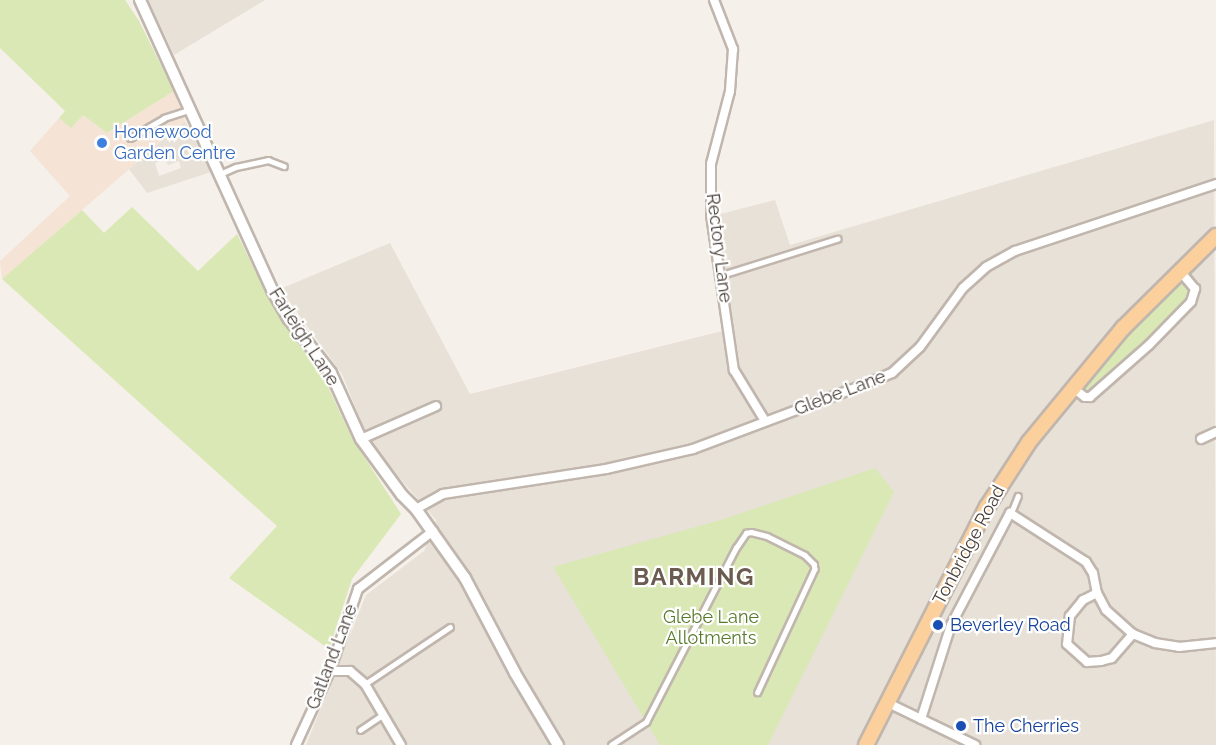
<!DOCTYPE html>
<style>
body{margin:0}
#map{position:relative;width:1216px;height:745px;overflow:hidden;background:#f5f0ea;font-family:Raleway,sans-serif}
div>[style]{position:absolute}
.residential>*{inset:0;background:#e8e1d8}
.commercial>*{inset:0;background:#f5e3d6}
.green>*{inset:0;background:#d9e8b4}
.roads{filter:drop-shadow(2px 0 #c0b6ad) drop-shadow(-2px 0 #c0b6ad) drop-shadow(0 2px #c0b6ad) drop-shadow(0 -2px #c0b6ad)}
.service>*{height:4.5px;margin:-2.25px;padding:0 2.25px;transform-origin:2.25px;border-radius:2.25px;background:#fff}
.minor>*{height:8px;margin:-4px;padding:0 4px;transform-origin:4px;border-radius:4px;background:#fff}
.tertiary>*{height:10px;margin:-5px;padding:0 5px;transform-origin:5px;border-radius:5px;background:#fff}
.primary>*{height:14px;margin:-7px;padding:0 7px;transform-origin:7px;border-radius:7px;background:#fcd09c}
.dots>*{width:16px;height:16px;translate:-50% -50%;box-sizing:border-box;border:3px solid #fff;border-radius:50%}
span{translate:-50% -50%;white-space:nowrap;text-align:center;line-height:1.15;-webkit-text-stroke:4.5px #fff;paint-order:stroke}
.shop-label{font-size:18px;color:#366cbe}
.left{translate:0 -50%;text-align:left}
.street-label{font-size:18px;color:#493f38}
.park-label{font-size:18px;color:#577a2c}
.transit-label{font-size:18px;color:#164399}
.district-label{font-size:24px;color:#6b5b50;font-weight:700;letter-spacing:1.5px}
</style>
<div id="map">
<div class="residential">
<i style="clip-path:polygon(148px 0,265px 0,174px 55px)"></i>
<i style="clip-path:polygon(1214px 120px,1216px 745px,306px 745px,366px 595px,424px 551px,436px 520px,370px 444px,342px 374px,280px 289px,390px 243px,470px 394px,722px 331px,733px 323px,717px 215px,775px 200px,790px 245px)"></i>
<i style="clip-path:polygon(evenodd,185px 121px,211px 172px,147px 193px,129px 169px,185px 121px,165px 159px,168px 165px,179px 161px,181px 168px,159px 176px,155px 163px,165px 159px)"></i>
</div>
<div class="commercial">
<i style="clip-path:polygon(174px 91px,185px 121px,2px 279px,0 261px,70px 196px,30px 151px,59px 118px,71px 127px,83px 115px,107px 133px)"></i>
</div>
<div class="green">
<i style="clip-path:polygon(0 0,125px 0,139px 21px,174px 91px,107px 133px,83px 115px,71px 128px,59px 118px,65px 111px,0 48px)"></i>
<i style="clip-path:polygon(132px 207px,198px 271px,237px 234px,270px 301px,321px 372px,352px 438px,401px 514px,352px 579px,329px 649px,229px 578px,277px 526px,2px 279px,82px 210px,104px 233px)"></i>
<i style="clip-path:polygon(1179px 283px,1187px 285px,1191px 292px,1186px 302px,1154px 335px,1086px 393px,1083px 388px,1105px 361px)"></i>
<i style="clip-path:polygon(875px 468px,894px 492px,768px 745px,660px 745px,553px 567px,724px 519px)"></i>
</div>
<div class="roads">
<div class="service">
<i style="left:130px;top:138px;width:39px;rotate:-30deg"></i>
<i style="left:164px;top:118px;width:25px;rotate:-18deg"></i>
<i style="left:220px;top:174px;width:17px;rotate:-24deg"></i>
<i style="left:236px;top:167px;width:33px;rotate:-12deg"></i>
<i style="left:268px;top:160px;width:17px;rotate:21deg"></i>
<i style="left:722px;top:275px;width:121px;rotate:-17.4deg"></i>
<i style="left:1011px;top:513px;width:18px;rotate:-68deg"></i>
<i style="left:365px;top:684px;width:102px;rotate:-33.8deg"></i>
<i style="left:360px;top:730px;width:27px;rotate:-34deg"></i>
<i style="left:611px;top:745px;width:42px;rotate:-33.3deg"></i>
<i style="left:646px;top:722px;width:196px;rotate:-62.7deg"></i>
<i style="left:736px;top:548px;width:18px;rotate:-56deg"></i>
<i style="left:746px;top:533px;width:5px;rotate:-11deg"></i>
<i style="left:751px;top:532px;width:16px;rotate:14deg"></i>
<i style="left:767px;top:536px;width:42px;rotate:26.6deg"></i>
<i style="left:805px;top:555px;width:13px;rotate:45deg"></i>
<i style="left:814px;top:564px;width:5px;rotate:79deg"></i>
<i style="left:815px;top:569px;width:136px;rotate:114.9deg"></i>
</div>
<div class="minor">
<i style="left:714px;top:0;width:53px;rotate:68.8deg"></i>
<i style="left:733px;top:49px;width:42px;rotate:94.1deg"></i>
<i style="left:730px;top:91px;width:75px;rotate:104.6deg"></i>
<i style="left:711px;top:164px;width:51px;rotate:90deg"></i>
<i style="left:711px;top:215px;width:157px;rotate:81.6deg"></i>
<i style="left:734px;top:370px;width:60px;rotate:58.7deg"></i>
<i style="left:1072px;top:387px;width:16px;rotate:38deg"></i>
<i style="left:1085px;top:397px;width:5px"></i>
<i style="left:1090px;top:397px;width:79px;rotate:-41.4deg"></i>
<i style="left:1149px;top:345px;width:60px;rotate:-45.7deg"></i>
<i style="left:1191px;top:302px;width:14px;rotate:-73deg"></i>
<i style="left:1195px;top:289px;width:23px;rotate:-130deg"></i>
<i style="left:361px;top:439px;width:82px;rotate:-23.7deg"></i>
<i style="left:1201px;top:439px;width:17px;rotate:-25deg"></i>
<i style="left:416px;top:509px;width:31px;rotate:-29deg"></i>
<i style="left:443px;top:494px;width:165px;rotate:-8.7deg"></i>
<i style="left:606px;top:469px;width:89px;rotate:-12.9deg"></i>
<i style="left:693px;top:449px;width:179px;rotate:-20.6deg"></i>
<i style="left:861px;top:386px;width:34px;rotate:-23deg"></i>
<i style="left:892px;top:373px;width:38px;rotate:-43deg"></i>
<i style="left:920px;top:347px;width:73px;rotate:-53.9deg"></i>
<i style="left:963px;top:288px;width:31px;rotate:-42deg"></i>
<i style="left:986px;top:267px;width:33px;rotate:-29deg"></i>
<i style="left:1015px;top:251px;width:212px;rotate:-18.4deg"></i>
<i style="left:1097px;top:593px;width:16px;rotate:153deg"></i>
<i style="left:1083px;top:600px;width:21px;rotate:129deg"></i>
<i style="left:1070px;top:616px;width:28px;rotate:96deg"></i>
<i style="left:1067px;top:644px;width:27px;rotate:42deg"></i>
<i style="left:1087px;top:662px;width:14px;rotate:-4deg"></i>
<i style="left:1101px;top:661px;width:11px;rotate:-15deg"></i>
<i style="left:1112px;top:658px;width:32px;rotate:-49deg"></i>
<i style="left:330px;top:671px;width:20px"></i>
<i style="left:350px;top:671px;width:20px;rotate:41deg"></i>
<i style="left:365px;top:684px;width:71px;rotate:59.5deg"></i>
<i style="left:888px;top:703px;width:97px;rotate:25.8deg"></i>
<i style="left:921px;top:719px;width:99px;rotate:-72.3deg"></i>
<i style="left:951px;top:625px;width:127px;rotate:-62.2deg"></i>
<i style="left:1010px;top:513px;width:90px;rotate:32.8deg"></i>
<i style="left:1086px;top:562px;width:13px;rotate:58deg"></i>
<i style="left:1093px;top:573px;width:20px;rotate:79deg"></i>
<i style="left:1097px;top:593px;width:19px;rotate:62deg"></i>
<i style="left:1106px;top:610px;width:36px;rotate:42deg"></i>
<i style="left:1133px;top:634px;width:24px;rotate:22deg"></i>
<i style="left:1155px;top:643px;width:24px;rotate:9deg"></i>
<i style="left:1179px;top:647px;width:37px;rotate:-6deg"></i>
<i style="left:296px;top:745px;width:81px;rotate:-65.3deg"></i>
<i style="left:330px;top:671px;width:87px;rotate:-71.1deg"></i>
<i style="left:358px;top:589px;width:95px;rotate:-37.7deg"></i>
</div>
<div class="tertiary">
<i style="left:140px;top:0;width:319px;rotate:65.5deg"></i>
<i style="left:272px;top:290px;width:34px;rotate:60deg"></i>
<i style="left:289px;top:319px;width:68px;rotate:52.1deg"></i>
<i style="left:331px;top:373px;width:72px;rotate:65.6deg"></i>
<i style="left:361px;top:439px;width:69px;rotate:53.8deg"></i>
<i style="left:402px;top:495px;width:20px;rotate:45deg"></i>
<i style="left:416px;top:509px;width:85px;rotate:54.6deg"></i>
<i style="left:465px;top:578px;width:107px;rotate:62.2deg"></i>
<i style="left:515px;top:673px;width:84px;rotate:59.2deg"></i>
</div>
<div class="primary">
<i style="left:866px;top:745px;width:267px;rotate:-63.1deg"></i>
<i style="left:987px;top:507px;width:77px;rotate:-57.1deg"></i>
<i style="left:1029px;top:442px;width:148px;rotate:-50.5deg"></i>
<i style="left:1123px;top:328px;width:131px;rotate:-44.7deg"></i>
</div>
</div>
<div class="dots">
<i style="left:102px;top:143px;background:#3f7fe0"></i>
<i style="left:938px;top:625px;background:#1a4fb4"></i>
<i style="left:961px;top:726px;background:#1a4fb4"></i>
</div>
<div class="shop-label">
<span class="left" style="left:114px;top:143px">Homewood<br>Garden Centre</span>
</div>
<div class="street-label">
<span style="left:719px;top:248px;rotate:83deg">Rectory Lane</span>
<span style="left:304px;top:337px;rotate:57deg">Farleigh Lane</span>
<span style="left:840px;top:393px;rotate:-21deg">Glebe Lane</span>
<span style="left:969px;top:545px;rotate:-62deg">Tonbridge Road</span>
<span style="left:332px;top:657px;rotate:-69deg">Gatland Lane</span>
</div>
<div class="park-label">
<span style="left:711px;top:628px">Glebe Lane<br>Allotments</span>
</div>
<div class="transit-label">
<span class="left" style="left:950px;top:625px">Beverley Road</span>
<span class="left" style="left:973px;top:726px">The Cherries</span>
</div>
<div class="district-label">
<span style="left:694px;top:577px">BARMING</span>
</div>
</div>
